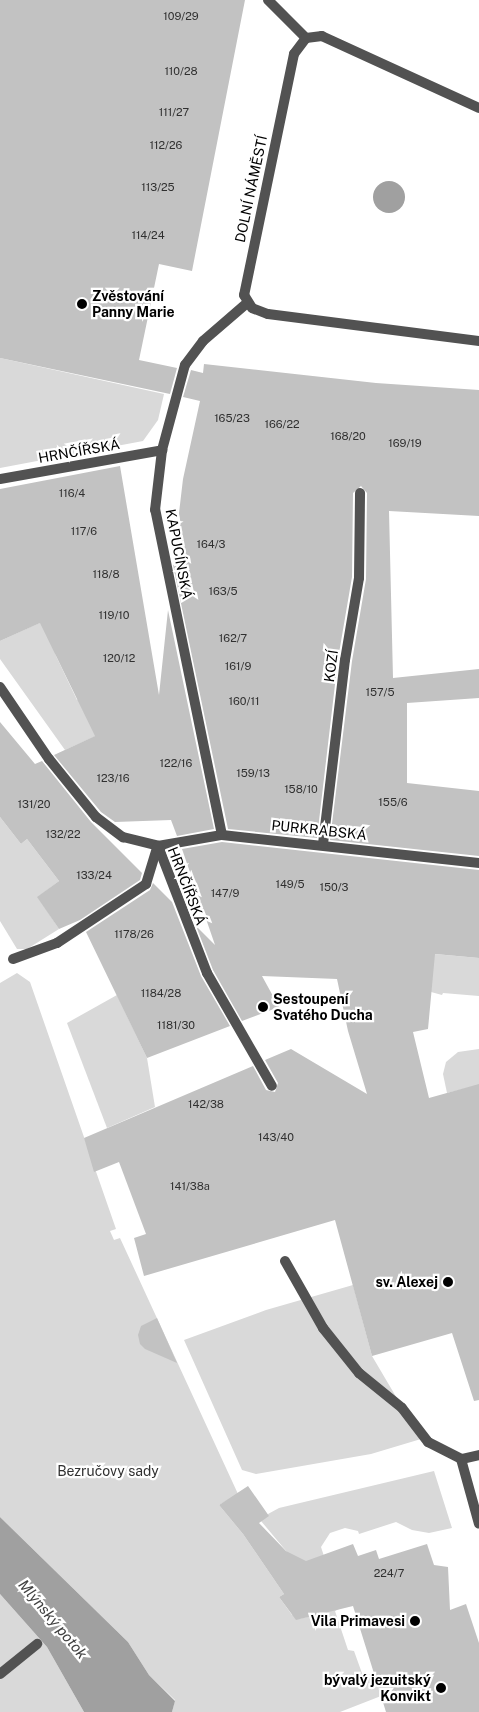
<!DOCTYPE html>
<meta charset="utf-8">
<style>
body{margin:0}
#map{position:relative;width:479px;height:1712px;overflow:hidden;background:#fff;font-family:"Public Sans",sans-serif}
div>[style]{position:absolute}
.green>*{inset:0;background:#d9d9d9}
.water>*{inset:0;background:#a0a0a0}
.round{border-radius:50%}
.building>*{inset:0;background:#c2c2c2}
.service>*{height:10px;margin:-5px;padding:0 5px;transform-origin:5px;border-radius:5px;background:#525252}
.pedestrian>*{height:10px;margin:-5px;padding:0 5px;transform-origin:5px;border-radius:5px;background:#525252}
.dots>*{width:14px;height:14px;translate:-50% -50%;box-sizing:border-box;border:2px solid #fff;border-radius:50%}
span{translate:-50% -50%;white-space:nowrap;text-align:center;line-height:1.15;-webkit-text-stroke:4.5px #fff;paint-order:stroke}
.number-label{font-size:11px;color:#303030}
.number-label span{-webkit-text-stroke-width:0}
.street-label{font-size:14px;color:#000}
.poi-label{font-size:14px;color:#000;font-weight:700}
.left{translate:0 -50%;text-align:left}
.right{translate:-100% -50%;text-align:right}
.park-label{font-size:14px;color:#303030}
.water-label{font-size:15px;color:#414141;font-style:italic}
</style>
<div id="map">
<div class="green">
<i style="clip-path:polygon(0 358px,164px 394px,158px 420px,143px 441px,0 468px)"></i>
<i style="clip-path:polygon(46px 620px,56px 656px,77px 700px,98px 690px,100px 734px,65px 750px,0 659px,0 641px)"></i>
<i style="clip-path:polygon(0 817px,21px 844px,27px 839px,59px 881px,38px 897px,59px 929px,27px 949px,17px 949px,0 921px)"></i>
<i style="clip-path:polygon(423px 953px,479px 958px,479px 996px,443px 993px,442px 995px,431px 992px)"></i>
<i style="clip-path:polygon(17px 973px,30px 982px,116px 1229px,110px 1231px,114px 1240px,120px 1238px,238px 1494px,219px 1505px,243px 1534px,284px 1594px,279px 1597px,292px 1615px,297px 1613px,299px 1619px,315px 1615px,287px 1552px,261px 1521px,268px 1514px,279px 1508px,434px 1471px,452px 1528px,429px 1533px,412px 1530px,396px 1522px,359px 1534px,358px 1531px,345px 1528px,330px 1533px,321px 1547px,341px 1608px,335px 1611px,348px 1650px,354px 1651px,363px 1676px,373px 1673px,381px 1696px,340px 1712px,172px 1712px,175px 1700px,149px 1675px,128px 1642px,0 1517px,0 983px)"></i>
<i style="clip-path:polygon(117px 995px,147px 1058px,155px 1107px,107px 1128px,67px 1023px)"></i>
<i style="clip-path:polygon(479px 1049px,479px 1085px,447px 1093px,443px 1074px,446px 1062px,458px 1052px)"></i>
<i style="clip-path:polygon(353px 1285px,372px 1356px,421px 1439px,371px 1454px,256px 1474px,242px 1470px,184px 1340px,266px 1310px)"></i>
<i style="clip-path:polygon(0 1594px,47px 1647px,84px 1712px,0 1712px)"></i>
</div>
<div class="water">
<i class="round" style="left:373px;top:181px;width:32px;height:32px"></i>
<i style="clip-path:polygon(0 1517px,128px 1642px,149px 1675px,175px 1701px,172px 1712px,84px 1712px,47px 1647px,0 1594px)"></i>
</div>
<div class="building">
<i style="clip-path:polygon(0 0,245px 0,192px 271px,159px 264px,139px 360px,177px 368px,170px 394px,0 358px)"></i>
<i style="clip-path:polygon(204px 364px,376px 383px,479px 390px,479px 516px,389px 511px,393px 678px,479px 669px,479px 698px,407px 703px,407px 783px,479px 791px,479px 856px,330px 840px,352px 661px,366px 579px,367px 493px,361px 486px,353px 493px,352px 577px,338px 659px,317px 838px,228px 829px,173px 565px,184px 563px,179px 513px,183px 479px,200px 401px,183px 397px,191px 370px,203px 373px)"></i>
<i style="clip-path:polygon(120px 466px,159px 695px,168px 610px,214px 829px,177px 836px,171px 820px,115px 822px,101px 812px,54px 755px,95px 736px,40px 623px,0 641px,0 489px)"></i>
<i style="clip-path:polygon(0 722px,35px 764px,42px 761px,91px 822px,142px 873px,140px 880px,80px 920px,59px 929px,37px 897px,59px 881px,27px 839px,21px 844px,0 817px)"></i>
<i style="clip-path:polygon(222px 842px,479px 870px,479px 958px,435px 954px,428px 1029px,413px 1032px,429px 1098px,479px 1084px,479px 1400px,474px 1401px,452px 1333px,372px 1356px,335px 1220px,144px 1276px,134px 1238px,146px 1234px,119px 1162px,94px 1172px,84px 1138px,253px 1066px,266px 1090px,275px 1092px,278px 1083px,265px 1060px,291px 1049px,367px 1094px,348px 1031px,337px 979px,262px 976px,279px 1007px,242px 1021px,213px 970px,196px 926px,215px 945px,182px 849px)"></i>
<i style="clip-path:polygon(153px 883px,172px 902px,201px 976px,230px 1026px,147px 1058px,86px 932px,150px 890px)"></i>
<i style="clip-path:polygon(157px 1318px,177px 1363px,145px 1349px,140px 1344px,138px 1335px,141px 1326px)"></i>
<i style="clip-path:polygon(248px 1486px,269px 1516px,259px 1523px,286px 1551px,306px 1561px,353px 1544px,358px 1556px,376px 1550px,379px 1559px,427px 1544px,434px 1565px,448px 1567px,450px 1610px,466px 1604px,479px 1643px,479px 1712px,386px 1712px,353px 1606px,296px 1620px,279px 1597px,284px 1594px,243px 1534px,219px 1505px)"></i>
</div>
<div class="service">
<i style="left:285px;top:1261px;width:77px;rotate:60.4deg"></i>
<i style="left:323px;top:1328px;width:58px;rotate:51.3deg"></i>
<i style="left:359px;top:1373px;width:55px;rotate:39.1deg"></i>
<i style="left:402px;top:1408px;width:43px;rotate:52.6deg"></i>
<i style="left:428px;top:1442px;width:37px;rotate:27deg"></i>
<i style="left:0;top:1674px;width:48px;rotate:-39deg"></i>
</div>
<div class="pedestrian">
<i style="left:268px;top:0;width:54px;rotate:45deg"></i>
<i style="left:479px;top:108px;width:173px;rotate:-155.4deg"></i>
<i style="left:322px;top:36px;width:16px;rotate:173deg"></i>
<i style="left:306px;top:38px;width:20px;rotate:127deg"></i>
<i style="left:294px;top:54px;width:246px;rotate:101.7deg"></i>
<i style="left:244px;top:295px;width:15px;rotate:58deg"></i>
<i style="left:252px;top:308px;width:17px;rotate:21deg"></i>
<i style="left:268px;top:314px;width:213px;rotate:7.3deg"></i>
<i style="left:0;top:479px;width:165px;rotate:-10.1deg"></i>
<i style="left:0;top:687px;width:87px;rotate:55.8deg"></i>
<i style="left:49px;top:759px;width:75px;rotate:51deg"></i>
<i style="left:96px;top:817px;width:34px;rotate:37deg"></i>
<i style="left:123px;top:837px;width:36px;rotate:14deg"></i>
<i style="left:158px;top:846px;width:65px;rotate:-9.8deg"></i>
<i style="left:222px;top:835px;width:259px;rotate:6.2deg"></i>
<i style="left:222px;top:835px;width:332px;rotate:-101.6deg"></i>
<i style="left:155px;top:510px;width:60px;rotate:-83.3deg"></i>
<i style="left:162px;top:450px;width:88px;rotate:-74.9deg"></i>
<i style="left:185px;top:365px;width:30px;rotate:-53deg"></i>
<i style="left:203px;top:341px;width:58px;rotate:-40.8deg"></i>
<i style="left:323px;top:844px;width:185px;rotate:-83.2deg"></i>
<i style="left:345px;top:660px;width:83px;rotate:-80.3deg"></i>
<i style="left:359px;top:578px;width:85px;rotate:-89.3deg"></i>
<i style="left:158px;top:846px;width:136px;rotate:68.9deg"></i>
<i style="left:207px;top:973px;width:130px;rotate:60.1deg"></i>
<i style="left:13px;top:959px;width:47px;rotate:-20deg"></i>
<i style="left:57px;top:943px;width:107px;rotate:-33.5deg"></i>
<i style="left:146px;top:884px;width:39px;rotate:-73deg"></i>
<i style="left:479px;top:1455px;width:18px;rotate:167deg"></i>
<i style="left:461px;top:1459px;width:67px;rotate:74.5deg"></i>
</div>
<div class="dots">
<i style="left:82px;top:304px;background:#000"></i>
<i style="left:263px;top:1007px;background:#000"></i>
<i style="left:448px;top:1282px;background:#000"></i>
<i style="left:415px;top:1621px;background:#000"></i>
<i style="left:441px;top:1688px;background:#000"></i>
</div>
<div class="number-label">
<span style="left:181px;top:16px">109/29</span>
<span style="left:181px;top:71px">110/28</span>
<span style="left:174px;top:112px">111/27</span>
<span style="left:166px;top:145px">112/26</span>
<span style="left:158px;top:187px">113/25</span>
<span style="left:148px;top:235px">114/24</span>
<span style="left:232px;top:418px">165/23</span>
<span style="left:282px;top:424px">166/22</span>
<span style="left:348px;top:436px">168/20</span>
<span style="left:405px;top:443px">169/19</span>
<span style="left:72px;top:493px">116/4</span>
<span style="left:84px;top:531px">117/6</span>
<span style="left:211px;top:544px">164/3</span>
<span style="left:106px;top:574px">118/8</span>
<span style="left:223px;top:591px">163/5</span>
<span style="left:114px;top:615px">119/10</span>
<span style="left:233px;top:638px">162/7</span>
<span style="left:119px;top:658px">120/12</span>
<span style="left:238px;top:666px">161/9</span>
<span style="left:380px;top:692px">157/5</span>
<span style="left:244px;top:701px">160/11</span>
<span style="left:176px;top:763px">122/16</span>
<span style="left:253px;top:773px">159/13</span>
<span style="left:113px;top:778px">123/16</span>
<span style="left:301px;top:789px">158/10</span>
<span style="left:393px;top:802px">155/6</span>
<span style="left:34px;top:804px">131/20</span>
<span style="left:63px;top:834px">132/22</span>
<span style="left:94px;top:875px">133/24</span>
<span style="left:290px;top:884px">149/5</span>
<span style="left:334px;top:887px">150/3</span>
<span style="left:225px;top:893px">147/9</span>
<span style="left:134px;top:934px">1178/26</span>
<span style="left:161px;top:993px">1184/28</span>
<span style="left:176px;top:1025px">1181/30</span>
<span style="left:206px;top:1104px">142/38</span>
<span style="left:276px;top:1137px">143/40</span>
<span style="left:190px;top:1186px">141/38a</span>
<span style="left:389px;top:1573px">224/7</span>
</div>
<div class="street-label">
<span style="left:251px;top:189px;rotate:-78deg">DOLNÍ NÁMĚSTÍ</span>
<span style="left:79px;top:451px;rotate:-10deg">HRNČÍŘSKÁ</span>
<span style="left:179px;top:554px;rotate:79deg">KAPUCÍNSKÁ</span>
<span style="left:331px;top:666px;rotate:-82deg">KOZÍ</span>
<span style="left:319px;top:830px;rotate:6deg">PURKRABSKÁ</span>
<span style="left:187px;top:886px;rotate:69deg">HRNČÍŘSKÁ</span>
</div>
<div class="poi-label">
<span class="left" style="left:92px;top:304px">Zvěstování<br>Panny Marie</span>
<span class="left" style="left:273px;top:1007px">Sestoupení<br>Svatého Ducha</span>
<span class="right" style="left:438px;top:1282px">sv. Alexej</span>
<span class="right" style="left:405px;top:1621px">Vila Primavesi</span>
<span class="right" style="left:431px;top:1688px">bývalý jezuitský<br>Konvikt</span>
</div>
<div class="park-label">
<span style="left:108px;top:1471px">Bezručovy sady</span>
</div>
<div class="water-label">
<span style="left:53px;top:1619px;rotate:50deg">Mlýnský potok</span>
</div>
</div>
